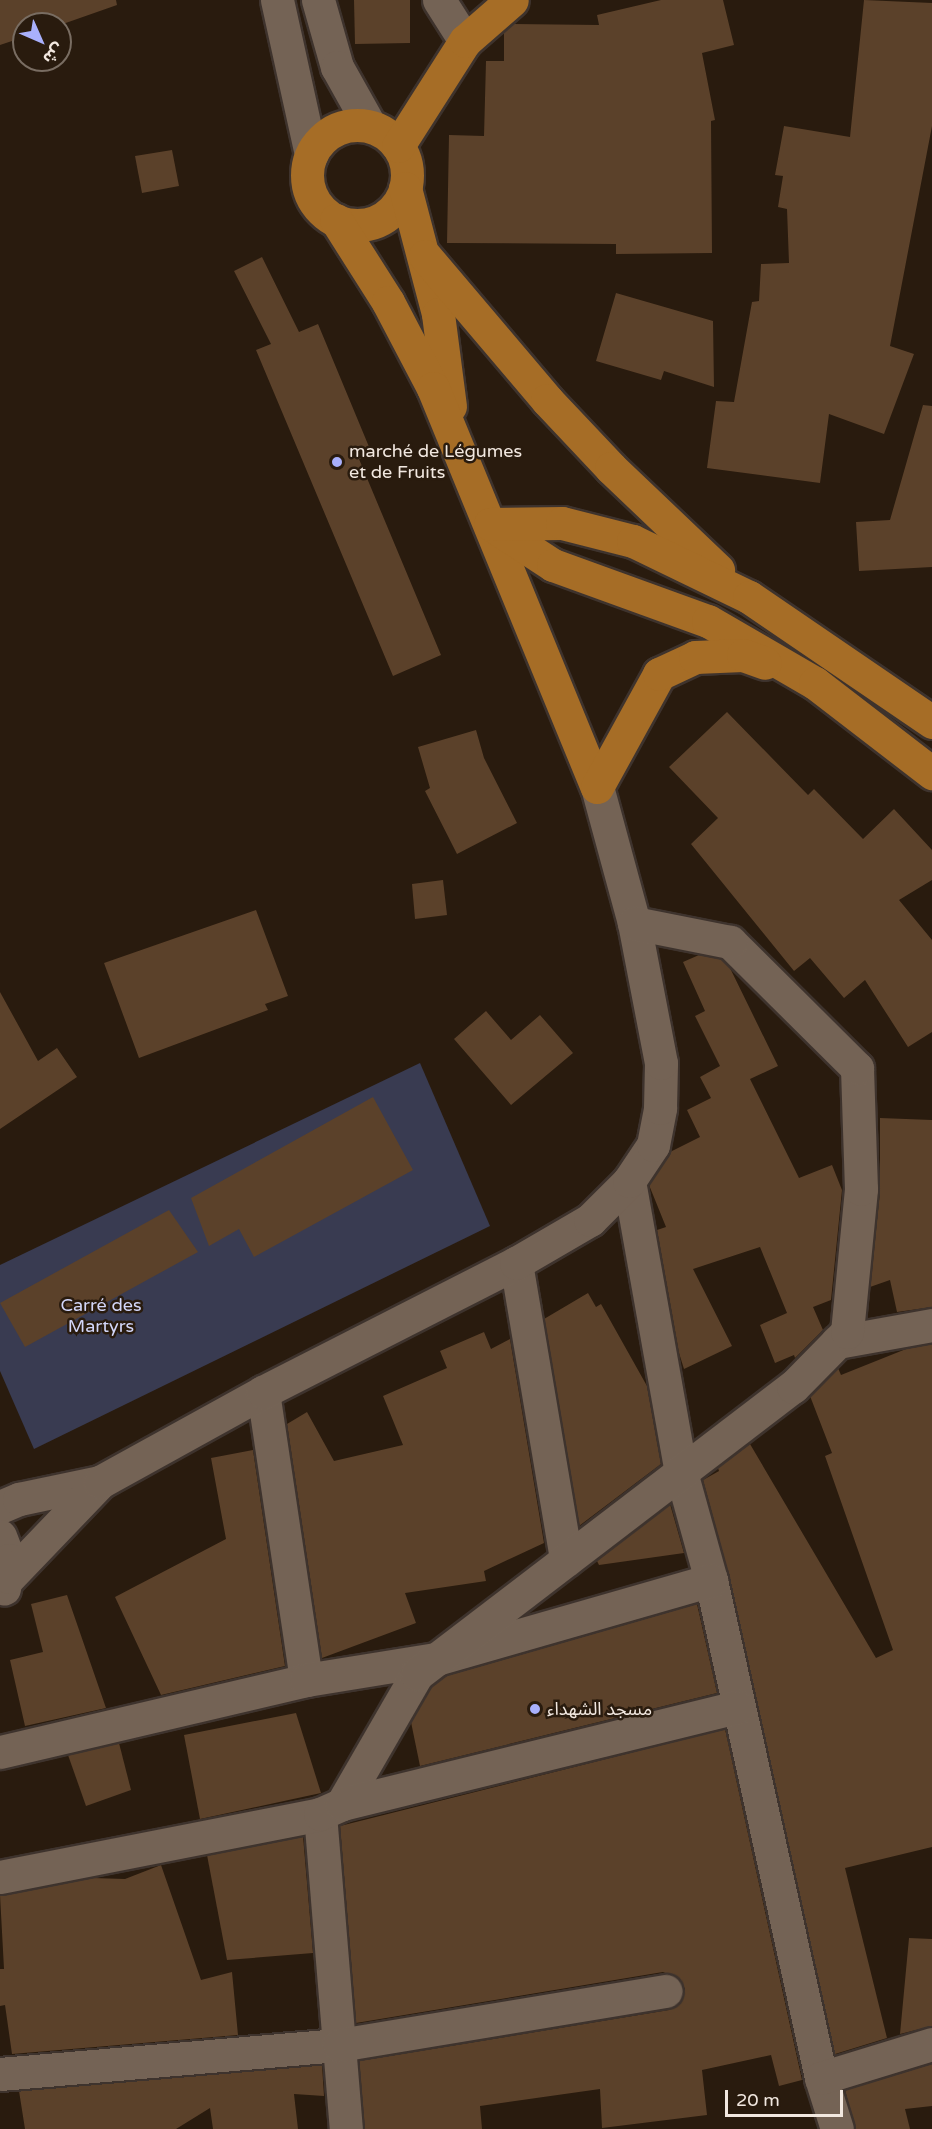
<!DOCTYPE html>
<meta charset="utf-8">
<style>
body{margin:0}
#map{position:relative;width:932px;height:2129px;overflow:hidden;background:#291b0e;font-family:"Varela Round","Noto Sans Arabic",sans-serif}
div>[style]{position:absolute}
.green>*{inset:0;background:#393b51}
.building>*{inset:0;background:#5b412a}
.roads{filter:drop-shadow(2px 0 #3e332d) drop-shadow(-2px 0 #3e332d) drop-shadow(0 2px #3e332d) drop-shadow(0 -2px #3e332d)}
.minor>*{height:33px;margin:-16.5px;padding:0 16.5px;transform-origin:16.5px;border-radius:16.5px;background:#746355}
.major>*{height:33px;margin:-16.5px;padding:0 16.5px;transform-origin:16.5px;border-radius:16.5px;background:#a66d26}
.major>.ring{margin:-16.5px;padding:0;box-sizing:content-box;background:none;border:33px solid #a66d26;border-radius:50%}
.dots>*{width:16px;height:16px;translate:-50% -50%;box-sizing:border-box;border:3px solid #291b0e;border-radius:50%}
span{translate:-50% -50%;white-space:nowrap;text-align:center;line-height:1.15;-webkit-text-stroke:5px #291b0e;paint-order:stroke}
.poi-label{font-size:18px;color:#f2e8e0}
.left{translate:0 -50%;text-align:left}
.park-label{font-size:18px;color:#d2d6f9}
.north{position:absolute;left:12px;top:12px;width:60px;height:60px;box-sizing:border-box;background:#291b0e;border:2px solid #796d62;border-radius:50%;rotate:135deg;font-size:16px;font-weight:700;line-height:24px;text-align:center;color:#f2e8e0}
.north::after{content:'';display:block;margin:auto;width:21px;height:27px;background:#a9b0fc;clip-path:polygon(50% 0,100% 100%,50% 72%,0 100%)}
.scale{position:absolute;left:725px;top:2090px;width:118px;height:27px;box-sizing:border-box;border:3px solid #f2e8e0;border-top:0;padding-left:8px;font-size:18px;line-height:21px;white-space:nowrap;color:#f2e8e0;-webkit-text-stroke:4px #291b0e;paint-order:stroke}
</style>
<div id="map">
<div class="green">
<i style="clip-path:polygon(420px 1063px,490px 1226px,34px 1449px,0 1371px,0 1265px)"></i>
</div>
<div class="building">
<i style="clip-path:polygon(0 0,116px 0,117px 5px,60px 25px,24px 24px,24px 37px,0 45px)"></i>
<i style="clip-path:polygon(354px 0,410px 0,410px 43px,355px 44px)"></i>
<i style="clip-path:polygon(661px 0,723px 0,734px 45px,702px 53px,715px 120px,711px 121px,712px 253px,616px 254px,616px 244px,447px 243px,449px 135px,484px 136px,486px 61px,504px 61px,504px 32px,513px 24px,599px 25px,597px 15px)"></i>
<i style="clip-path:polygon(864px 0,932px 3px,932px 126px,890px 346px,914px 354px,884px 434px,829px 414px,820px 483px,707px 468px,716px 401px,734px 402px,752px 302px,759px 301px,761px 264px,789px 263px,787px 209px,778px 207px,783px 176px,775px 175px,784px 126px,850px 137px)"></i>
<i style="clip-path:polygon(172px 150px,179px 186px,142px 193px,135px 156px)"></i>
<i style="clip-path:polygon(262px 257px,299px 332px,318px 324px,372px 454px,359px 459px,441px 655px,393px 676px,256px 350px,271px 344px,234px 271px)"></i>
<i style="clip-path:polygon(616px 293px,713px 321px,714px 387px,664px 371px,661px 380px,596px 361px)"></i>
<i style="clip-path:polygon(923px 405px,932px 406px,932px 567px,859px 571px,856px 522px,890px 520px)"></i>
<i style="clip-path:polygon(727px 712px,808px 795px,814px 789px,863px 839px,894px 809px,932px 850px,932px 880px,899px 900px,932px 940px,932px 1032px,908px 1047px,865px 980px,844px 998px,810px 958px,794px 971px,691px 844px,718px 818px,669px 767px)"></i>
<i style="clip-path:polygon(476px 730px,484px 758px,517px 823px,457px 854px,425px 791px,430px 788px,418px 747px)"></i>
<i style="clip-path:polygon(443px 880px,447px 915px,415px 919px,412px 884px)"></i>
<i style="clip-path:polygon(256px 910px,288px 996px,265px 1004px,268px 1010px,139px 1058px,104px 963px)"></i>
<i style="clip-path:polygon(699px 955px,721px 959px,730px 968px,778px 1066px,750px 1079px,799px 1178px,832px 1165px,842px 1190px,831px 1300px,813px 1307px,823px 1330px,795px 1358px,794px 1355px,775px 1363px,760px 1325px,787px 1313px,760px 1247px,693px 1269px,732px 1346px,684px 1369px,679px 1353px,657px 1230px,666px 1227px,649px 1185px,670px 1152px,700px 1137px,687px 1110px,711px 1098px,700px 1077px,720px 1066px,695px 1016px,705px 1011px,683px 962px)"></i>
<i style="clip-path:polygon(0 992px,38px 1061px,57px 1048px,77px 1077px,0 1129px)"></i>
<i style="clip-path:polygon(486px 1011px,511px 1040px,540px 1015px,573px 1053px,511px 1105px,454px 1039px)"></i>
<i style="clip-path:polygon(373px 1097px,413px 1170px,254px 1257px,239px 1229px,209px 1246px,191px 1198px)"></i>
<i style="clip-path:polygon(880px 1118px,932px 1120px,932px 1307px,897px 1312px,890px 1280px,870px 1287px,880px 1191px)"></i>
<i style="clip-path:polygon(169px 1210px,198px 1252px,25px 1347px,0 1303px)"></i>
<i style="clip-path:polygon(588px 1293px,596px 1307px,601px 1304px,647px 1386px,661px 1464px,579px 1526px,544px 1319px)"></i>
<i style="clip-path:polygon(484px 1332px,491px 1349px,510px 1339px,544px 1543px,484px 1571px,486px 1581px,405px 1593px,416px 1623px,322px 1658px,287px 1424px,307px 1412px,334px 1461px,403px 1445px,383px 1396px,447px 1368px,440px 1351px)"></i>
<i style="clip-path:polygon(932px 1344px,932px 1847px,845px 1868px,887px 2038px,835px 2054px,729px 1576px,703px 1480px,719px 1471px,718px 1468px,750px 1444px,876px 1658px,893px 1650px,825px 1456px,832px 1453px,810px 1396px,838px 1368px,841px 1375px,906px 1349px)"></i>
<i style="clip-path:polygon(253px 1450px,285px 1666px,161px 1695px,115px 1597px,226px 1539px,211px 1458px)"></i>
<i style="clip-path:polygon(670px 1504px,684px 1553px,599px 1565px,597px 1561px)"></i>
<i style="clip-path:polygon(67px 1595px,106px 1708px,25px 1726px,10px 1660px,43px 1652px,31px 1604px)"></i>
<i style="clip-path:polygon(697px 1604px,717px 1693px,420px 1766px,411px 1722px,431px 1687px,446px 1676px)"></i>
<i style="clip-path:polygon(296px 1713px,321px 1793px,200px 1819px,184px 1735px)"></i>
<i style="clip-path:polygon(725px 1729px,802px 2080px,779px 2086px,771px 2055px,702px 2070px,707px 2115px,602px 2128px,600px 2089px,480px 2106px,482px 2129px,364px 2129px,359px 2061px,669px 2010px,678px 2005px,685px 1989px,680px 1979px,663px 1972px,356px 2023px,340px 1826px)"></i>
<i style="clip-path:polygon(119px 1743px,131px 1790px,86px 1806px,68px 1755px)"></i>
<i style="clip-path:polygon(303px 1836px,313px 1953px,227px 1960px,207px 1855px)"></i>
<i style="clip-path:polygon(161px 1865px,201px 1980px,232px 1972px,238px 2035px,12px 2054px,5px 2005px,0 2006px,0 1969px,4px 1969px,0 1895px,93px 1878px,125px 1879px)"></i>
<i style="clip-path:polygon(909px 1938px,932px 1939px,932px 2026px,900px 2034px)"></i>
<i style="clip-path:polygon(932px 2064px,932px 2106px,905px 2109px,910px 2129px,855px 2129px,845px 2090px)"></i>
<i style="clip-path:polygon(322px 2065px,324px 2096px,294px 2094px,298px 2129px,213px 2129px,210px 2108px,176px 2129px,25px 2129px,19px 2091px)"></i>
</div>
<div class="roads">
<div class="minor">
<i style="left:277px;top:0;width:159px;rotate:77.6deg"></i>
<i style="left:318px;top:0;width:70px;rotate:74.2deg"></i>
<i style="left:337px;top:67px;width:68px;rotate:60.8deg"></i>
<i style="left:439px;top:0;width:49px;rotate:57.6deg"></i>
<i style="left:629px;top:1181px;width:296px;rotate:79.9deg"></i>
<i style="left:681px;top:1472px;width:112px;rotate:74.5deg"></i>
<i style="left:711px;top:1580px;width:510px;rotate:77.54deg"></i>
<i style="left:821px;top:2078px;width:53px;rotate:72.6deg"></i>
<i style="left:516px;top:1263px;width:301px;rotate:80.4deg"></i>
<i style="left:837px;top:1342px;width:97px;rotate:-10.1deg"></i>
<i style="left:263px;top:1392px;width:291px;rotate:81.5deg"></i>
<i style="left:0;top:1507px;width:21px;rotate:-23deg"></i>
<i style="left:19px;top:1499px;width:83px;rotate:-11.9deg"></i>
<i style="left:0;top:1536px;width:26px;rotate:69deg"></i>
<i style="left:9px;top:1560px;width:29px;rotate:100deg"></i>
<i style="left:9px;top:1577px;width:132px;rotate:-46.2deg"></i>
<i style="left:100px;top:1482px;width:186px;rotate:-28.9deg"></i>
<i style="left:263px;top:1392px;width:284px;rotate:-27deg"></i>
<i style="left:516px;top:1263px;width:86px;rotate:-30.2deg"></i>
<i style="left:590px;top:1220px;width:55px;rotate:-45deg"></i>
<i style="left:629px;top:1181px;width:43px;rotate:-56.3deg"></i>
<i style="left:653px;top:1145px;width:38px;rotate:-79deg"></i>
<i style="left:660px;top:1108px;width:45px;rotate:-88.7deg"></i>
<i style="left:661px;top:1063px;width:143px;rotate:-100.9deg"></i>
<i style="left:634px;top:923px;width:141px;rotate:-105.2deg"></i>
<i style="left:0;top:1752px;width:314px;rotate:-13.2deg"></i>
<i style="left:306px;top:1680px;width:132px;rotate:-9.2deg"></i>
<i style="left:436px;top:1659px;width:286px;rotate:-16deg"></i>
<i style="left:342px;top:1804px;width:150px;rotate:-60deg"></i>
<i style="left:417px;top:1674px;width:473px;rotate:-37.4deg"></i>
<i style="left:793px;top:1387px;width:77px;rotate:-45.5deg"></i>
<i style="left:847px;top:1332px;width:144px;rotate:-84.4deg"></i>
<i style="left:861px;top:1189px;width:121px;rotate:-91.9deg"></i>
<i style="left:857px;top:1068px;width:179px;rotate:-135.2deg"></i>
<i style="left:730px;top:942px;width:98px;rotate:-168.8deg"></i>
<i style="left:320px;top:1814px;width:316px;rotate:85.3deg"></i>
<i style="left:0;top:1877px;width:326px;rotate:-11.1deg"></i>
<i style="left:320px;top:1814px;width:24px;rotate:-24deg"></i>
<i style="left:342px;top:1804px;width:407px;rotate:-13.8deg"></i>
<i style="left:0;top:2074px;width:340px;rotate:-4.9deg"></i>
<i style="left:339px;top:2045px;width:331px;rotate:-9.4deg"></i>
<i style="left:821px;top:2078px;width:116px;rotate:-17deg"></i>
</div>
<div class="major">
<i class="ring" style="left:307px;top:125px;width:67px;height:67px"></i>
<i style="left:398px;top:146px;width:125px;rotate:-57.5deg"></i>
<i style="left:465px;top:41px;width:62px;rotate:-41.1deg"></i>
<i style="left:405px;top:188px;width:130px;rotate:75.3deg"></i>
<i style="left:438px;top:314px;width:93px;rotate:82.6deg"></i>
<i style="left:336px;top:220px;width:97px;rotate:57.6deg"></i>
<i style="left:388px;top:302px;width:97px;rotate:62.4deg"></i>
<i style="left:433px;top:388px;width:431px;rotate:67.7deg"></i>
<i style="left:425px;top:256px;width:189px;rotate:49.7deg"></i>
<i style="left:547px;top:400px;width:93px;rotate:46.7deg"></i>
<i style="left:611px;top:468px;width:148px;rotate:43.6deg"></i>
<i style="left:490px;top:524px;width:75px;rotate:33.1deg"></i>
<i style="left:553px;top:565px;width:165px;rotate:19.9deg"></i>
<i style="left:708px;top:621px;width:124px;rotate:30.1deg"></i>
<i style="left:815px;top:683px;width:148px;rotate:37.6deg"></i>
<i style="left:490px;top:524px;width:72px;rotate:-0.8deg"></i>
<i style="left:562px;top:523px;width:73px;rotate:14.2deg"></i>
<i style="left:633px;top:541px;width:129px;rotate:25.8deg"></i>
<i style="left:749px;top:597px;width:222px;rotate:34.3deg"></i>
<i style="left:597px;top:787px;width:129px;rotate:-61.2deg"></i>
<i style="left:659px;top:674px;width:40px;rotate:-25deg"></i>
<i style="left:695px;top:657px;width:48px;rotate:-2.4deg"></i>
<i style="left:743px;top:655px;width:23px;rotate:20deg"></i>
</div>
</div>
<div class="dots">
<i style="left:337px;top:462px;background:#a9b0fc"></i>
<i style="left:535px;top:1709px;background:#a9b0fc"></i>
</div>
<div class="poi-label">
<span class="left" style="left:349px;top:462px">marché de Légumes<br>et de Fruits</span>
<span class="left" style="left:547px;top:1709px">مسجد الشهداء</span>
</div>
<div class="park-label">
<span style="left:101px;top:1316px">Carré des<br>Martyrs</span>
</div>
<div class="north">ش</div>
<div class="scale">20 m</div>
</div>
